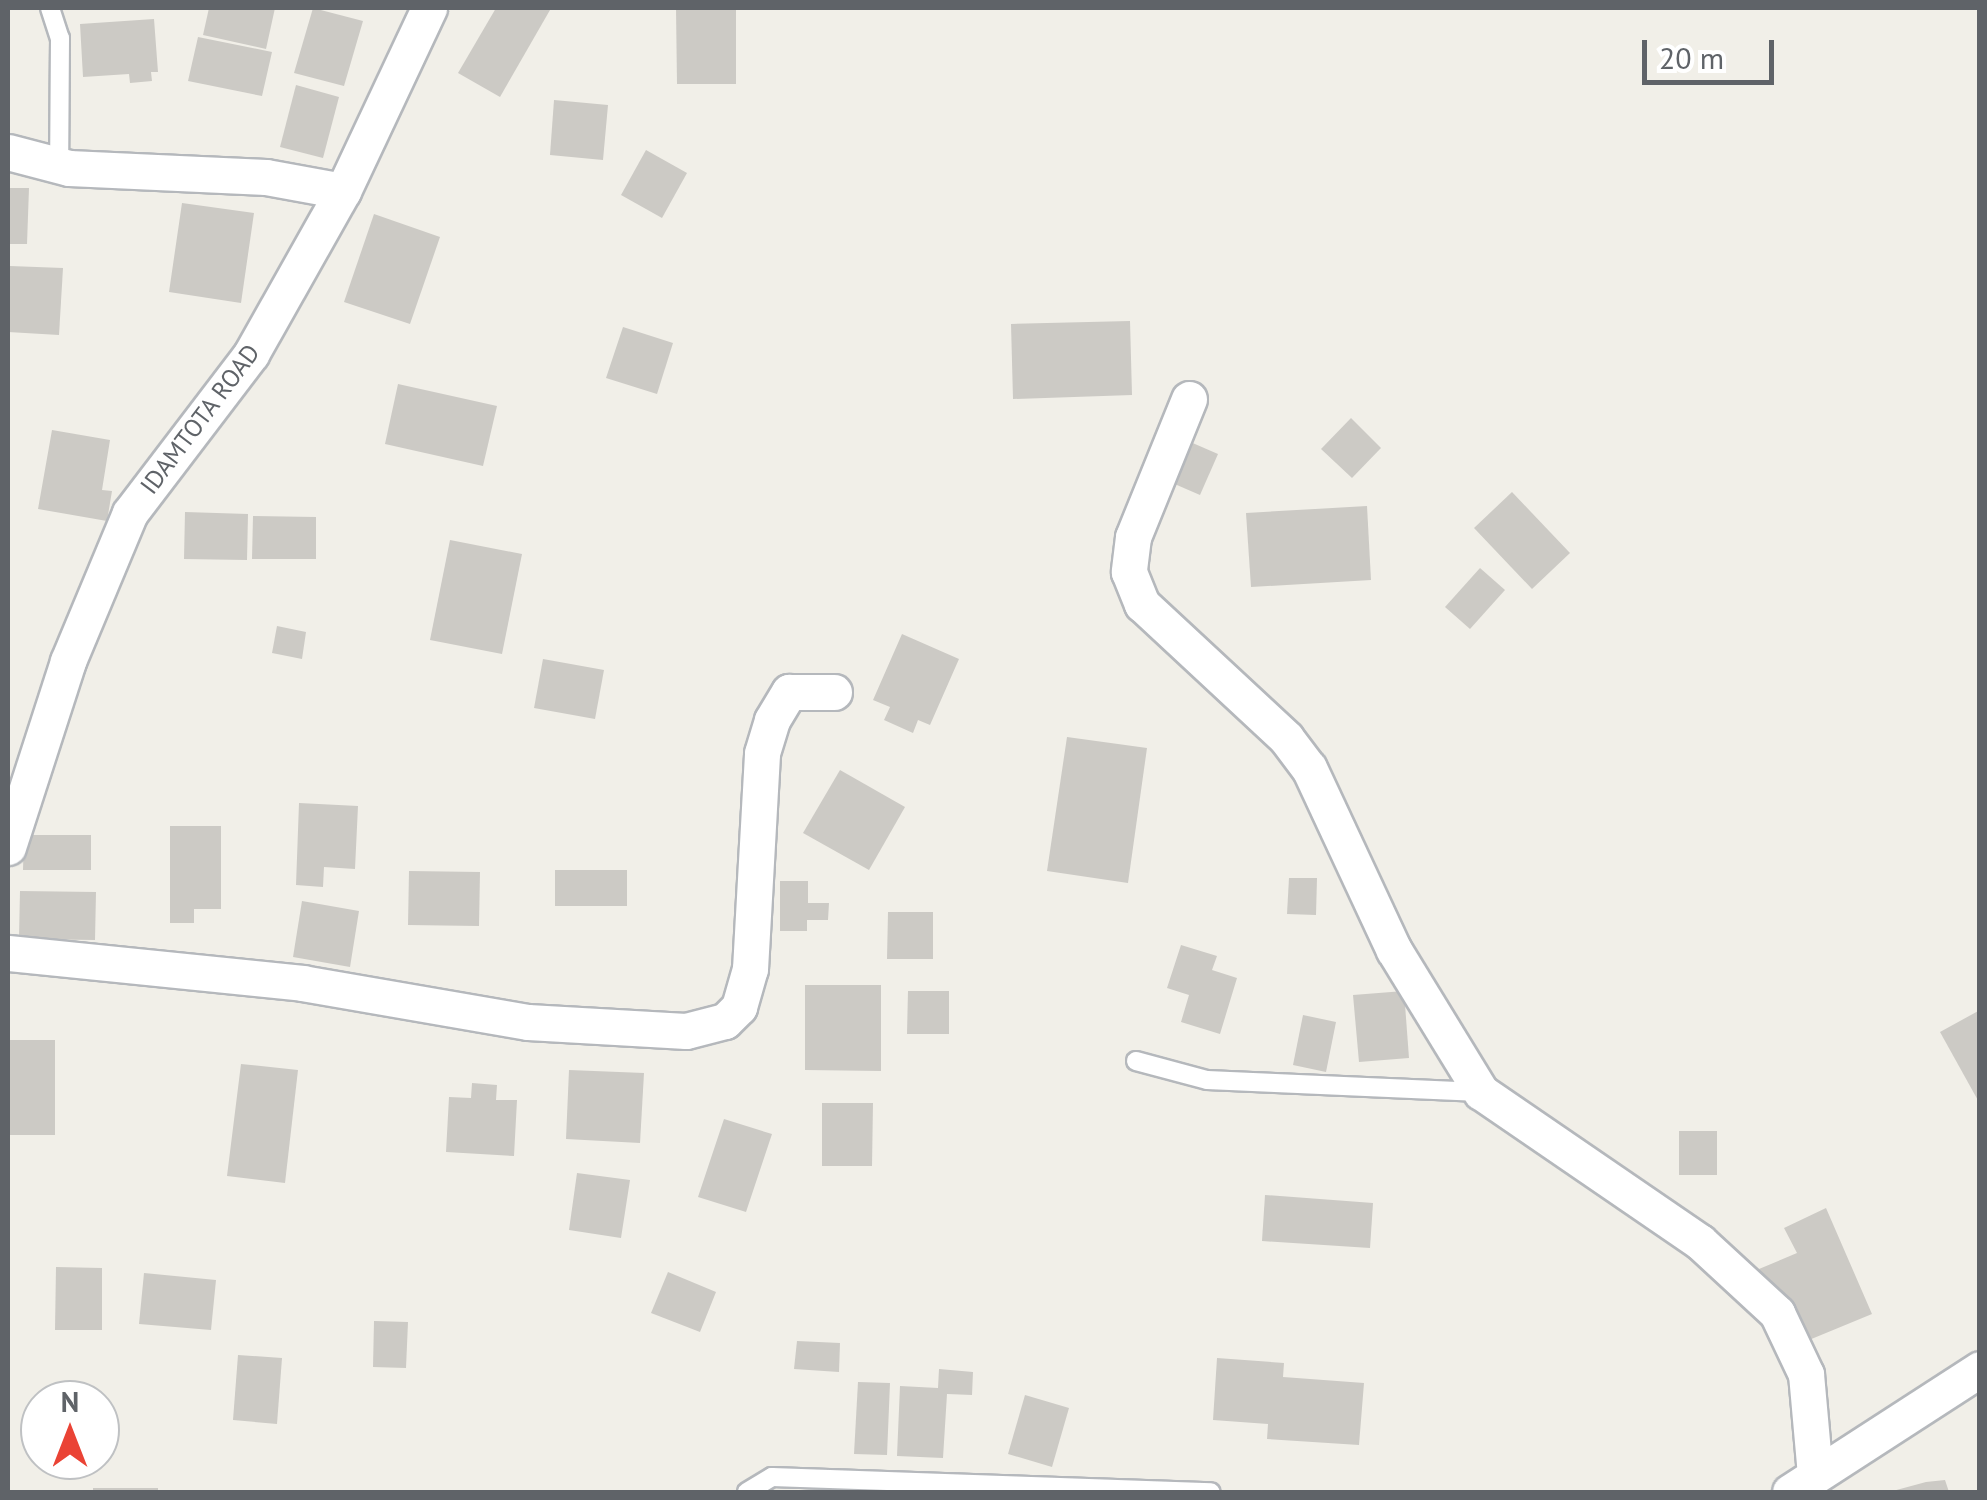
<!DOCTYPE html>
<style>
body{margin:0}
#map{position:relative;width:1987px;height:1500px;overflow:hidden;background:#f1efe8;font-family:"PT Sans",sans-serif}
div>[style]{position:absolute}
.building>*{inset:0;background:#cccac5}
.roads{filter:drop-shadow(2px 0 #b5b8bc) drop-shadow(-2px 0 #b5b8bc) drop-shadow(0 2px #b5b8bc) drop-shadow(0 -2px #b5b8bc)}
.service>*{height:18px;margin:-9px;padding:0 9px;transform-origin:9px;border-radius:9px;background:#fff}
.minor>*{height:35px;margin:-17.5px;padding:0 17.5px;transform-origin:17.5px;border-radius:17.5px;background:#fff}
span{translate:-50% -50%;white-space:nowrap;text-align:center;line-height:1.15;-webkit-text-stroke:9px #fff;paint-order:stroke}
.street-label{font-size:25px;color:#5f6368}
.frame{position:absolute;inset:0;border:10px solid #5f6368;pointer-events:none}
.north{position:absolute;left:20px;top:1380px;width:100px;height:100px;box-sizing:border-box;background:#fff;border:2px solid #bfc1c3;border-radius:50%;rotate:0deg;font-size:28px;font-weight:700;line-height:40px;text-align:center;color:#5f6368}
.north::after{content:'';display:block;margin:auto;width:35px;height:45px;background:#ea4335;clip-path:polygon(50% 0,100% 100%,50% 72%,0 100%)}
.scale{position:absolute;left:1642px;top:40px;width:132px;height:45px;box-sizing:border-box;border:5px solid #5f6368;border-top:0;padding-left:12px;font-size:30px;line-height:35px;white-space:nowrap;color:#5f6368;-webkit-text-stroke:8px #fff;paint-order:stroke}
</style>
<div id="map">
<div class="building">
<i style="clip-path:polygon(209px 8px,275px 8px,266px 49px,203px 35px)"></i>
<i style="clip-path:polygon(313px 8px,363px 21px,344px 86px,294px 73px)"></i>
<i style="clip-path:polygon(496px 8px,550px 10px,500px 97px,458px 73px)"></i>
<i style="clip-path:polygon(676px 8px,736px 8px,736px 84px,677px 84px)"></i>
<i style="clip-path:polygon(154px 19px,158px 72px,151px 72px,152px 81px,130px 83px,129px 74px,83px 77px,80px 24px)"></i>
<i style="clip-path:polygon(198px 37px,272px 52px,262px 96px,188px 81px)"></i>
<i style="clip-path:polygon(296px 85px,339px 97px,323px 158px,280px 147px)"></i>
<i style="clip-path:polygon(554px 100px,608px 105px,603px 160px,550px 155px)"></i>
<i style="clip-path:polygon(646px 150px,687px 173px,662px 218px,621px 195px)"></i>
<i style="clip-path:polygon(8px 188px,29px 188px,27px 244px,8px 244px)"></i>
<i style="clip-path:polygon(182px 203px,254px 213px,241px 303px,169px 292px)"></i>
<i style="clip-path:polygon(374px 214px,440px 237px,410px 324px,344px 302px)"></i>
<i style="clip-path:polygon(10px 266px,63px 268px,59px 335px,8px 332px)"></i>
<i style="clip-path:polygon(1130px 321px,1132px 395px,1013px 399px,1011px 324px)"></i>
<i style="clip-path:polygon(623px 327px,673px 343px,657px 394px,606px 378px)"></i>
<i style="clip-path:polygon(398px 384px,497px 406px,483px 466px,385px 444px)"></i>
<i style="clip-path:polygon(1351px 418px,1381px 448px,1352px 478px,1321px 449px)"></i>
<i style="clip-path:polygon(52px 430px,110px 440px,102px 490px,112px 491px,107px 521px,38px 509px)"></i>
<i style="clip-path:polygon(1188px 441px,1218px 454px,1200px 495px,1170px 482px)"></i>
<i style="clip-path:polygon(1512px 492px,1570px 553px,1532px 589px,1474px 528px)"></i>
<i style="clip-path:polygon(1367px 506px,1371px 580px,1251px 587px,1246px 513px)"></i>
<i style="clip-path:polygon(185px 512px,248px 514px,247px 560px,184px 559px)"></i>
<i style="clip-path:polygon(253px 516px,316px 517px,316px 559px,252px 559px)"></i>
<i style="clip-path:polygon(450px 540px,522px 554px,502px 654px,430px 640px)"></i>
<i style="clip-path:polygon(1480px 568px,1505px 590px,1470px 629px,1445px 607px)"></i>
<i style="clip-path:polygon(277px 626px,306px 632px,302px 659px,272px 653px)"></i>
<i style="clip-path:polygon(902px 634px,959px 659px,930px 725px,918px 720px,913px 733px,884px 720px,890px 707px,873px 700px)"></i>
<i style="clip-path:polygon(543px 659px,604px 670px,595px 719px,534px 708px)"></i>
<i style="clip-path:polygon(1067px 737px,1147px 748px,1128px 883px,1047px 871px)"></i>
<i style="clip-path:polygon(840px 770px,905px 807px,869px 870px,803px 833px)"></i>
<i style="clip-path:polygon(299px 803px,358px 806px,355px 869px,324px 867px,323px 887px,296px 885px)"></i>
<i style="clip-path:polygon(170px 826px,221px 826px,221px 909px,194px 909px,194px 923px,170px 923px)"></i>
<i style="clip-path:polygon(24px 835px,91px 835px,91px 870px,23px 870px)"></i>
<i style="clip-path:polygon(555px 870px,627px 870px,627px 906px,555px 906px)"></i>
<i style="clip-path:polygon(409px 871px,480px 872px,479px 926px,408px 925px)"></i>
<i style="clip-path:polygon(1289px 878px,1317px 878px,1316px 915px,1287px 914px)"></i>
<i style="clip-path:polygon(780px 881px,808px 881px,808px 903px,829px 903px,828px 920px,807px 920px,807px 931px,780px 931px)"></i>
<i style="clip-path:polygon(20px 891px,96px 892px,95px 940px,19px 939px)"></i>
<i style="clip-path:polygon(302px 901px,359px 911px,350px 967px,293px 957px)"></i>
<i style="clip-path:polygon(888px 912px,933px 912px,933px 959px,887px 959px)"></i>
<i style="clip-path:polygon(1181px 945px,1217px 956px,1212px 970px,1237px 978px,1220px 1034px,1181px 1022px,1189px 995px,1167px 988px)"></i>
<i style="clip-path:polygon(805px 985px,881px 985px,881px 1071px,805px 1070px)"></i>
<i style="clip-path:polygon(908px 991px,949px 991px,949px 1034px,907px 1034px)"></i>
<i style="clip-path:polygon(1404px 991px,1409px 1058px,1359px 1062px,1353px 995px)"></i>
<i style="clip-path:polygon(1980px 1010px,1980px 1104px,1940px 1032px)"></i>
<i style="clip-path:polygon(1303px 1015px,1336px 1022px,1326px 1072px,1293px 1065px)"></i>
<i style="clip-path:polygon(8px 1040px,55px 1040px,55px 1135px,8px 1135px)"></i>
<i style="clip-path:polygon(241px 1064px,298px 1070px,285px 1183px,227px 1176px)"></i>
<i style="clip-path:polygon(569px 1070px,644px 1073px,640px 1143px,566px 1139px)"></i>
<i style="clip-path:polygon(472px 1083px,497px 1085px,496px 1100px,517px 1100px,514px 1156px,446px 1152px,449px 1097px,471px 1098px)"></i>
<i style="clip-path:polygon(822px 1103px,873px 1103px,872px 1166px,822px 1166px)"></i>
<i style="clip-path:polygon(724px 1119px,772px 1134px,746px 1212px,698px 1197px)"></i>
<i style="clip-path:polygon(1679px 1131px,1717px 1131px,1717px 1175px,1679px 1175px)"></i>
<i style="clip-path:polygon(577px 1173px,630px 1180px,621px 1238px,569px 1230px)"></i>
<i style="clip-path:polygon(1265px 1195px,1373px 1203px,1370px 1248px,1262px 1241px)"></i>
<i style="clip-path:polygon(1826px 1208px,1872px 1314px,1792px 1347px,1759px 1269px,1797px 1253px,1784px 1228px)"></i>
<i style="clip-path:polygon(56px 1267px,102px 1268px,102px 1330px,55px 1330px)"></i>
<i style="clip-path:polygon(668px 1272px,716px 1292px,700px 1332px,651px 1313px)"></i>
<i style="clip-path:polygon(144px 1273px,216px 1280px,211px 1330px,139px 1324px)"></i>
<i style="clip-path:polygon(374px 1321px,408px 1322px,406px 1368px,373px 1367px)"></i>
<i style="clip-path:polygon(797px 1341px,840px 1343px,839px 1372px,794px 1369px)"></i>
<i style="clip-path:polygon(238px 1355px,282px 1358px,277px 1424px,233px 1420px)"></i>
<i style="clip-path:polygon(1217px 1358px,1284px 1363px,1283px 1377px,1364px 1383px,1359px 1445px,1267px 1439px,1268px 1424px,1213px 1420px)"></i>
<i style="clip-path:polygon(939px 1369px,973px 1372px,972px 1395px,947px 1394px,943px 1458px,897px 1456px,900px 1386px,938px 1388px)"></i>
<i style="clip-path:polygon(858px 1382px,890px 1383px,887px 1455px,854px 1454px)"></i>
<i style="clip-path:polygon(1025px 1395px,1069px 1408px,1052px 1467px,1008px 1454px)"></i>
<i style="clip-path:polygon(1945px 1480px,1949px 1492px,1889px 1492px,1926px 1482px)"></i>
<i style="clip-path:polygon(93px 1488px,158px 1488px,158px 1492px,93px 1492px)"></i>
</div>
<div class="roads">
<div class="service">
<i style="left:50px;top:8px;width:32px;rotate:72deg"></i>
<i style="left:60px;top:38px;width:128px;rotate:90.4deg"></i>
<i style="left:1136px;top:1061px;width:73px;rotate:15deg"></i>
<i style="left:1207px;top:1080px;width:273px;rotate:2.5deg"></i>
<i style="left:747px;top:1492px;width:29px;rotate:-31deg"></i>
<i style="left:772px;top:1477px;width:439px;rotate:2deg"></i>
</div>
<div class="minor">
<i style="left:8px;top:152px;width:63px;rotate:14.7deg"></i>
<i style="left:69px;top:168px;width:197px;rotate:2.6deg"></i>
<i style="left:266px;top:177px;width:78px;rotate:10.3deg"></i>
<i style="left:1189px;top:399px;width:149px;rotate:112.1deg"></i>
<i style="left:1133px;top:537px;width:35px;rotate:97deg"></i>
<i style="left:1129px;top:572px;width:35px;rotate:68deg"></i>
<i style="left:1142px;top:604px;width:197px;rotate:42.9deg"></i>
<i style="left:1286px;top:738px;width:38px;rotate:53deg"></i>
<i style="left:1309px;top:768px;width:201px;rotate:65deg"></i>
<i style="left:1394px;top:950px;width:167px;rotate:58.5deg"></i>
<i style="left:1481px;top:1092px;width:265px;rotate:34.4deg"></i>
<i style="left:1700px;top:1242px;width:105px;rotate:42.7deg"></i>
<i style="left:1777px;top:1313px;width:68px;rotate:64.6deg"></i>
<i style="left:1806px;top:1374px;width:100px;rotate:84.9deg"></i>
<i style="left:8px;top:847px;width:195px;rotate:-72.1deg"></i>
<i style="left:68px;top:661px;width:160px;rotate:-67.3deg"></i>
<i style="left:130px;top:513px;width:200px;rotate:-52.7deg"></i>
<i style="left:251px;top:354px;width:187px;rotate:-60.6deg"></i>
<i style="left:343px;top:191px;width:202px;rotate:-64.8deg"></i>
<i style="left:8px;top:953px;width:296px;rotate:5.8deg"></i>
<i style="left:302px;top:983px;width:229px;rotate:9.8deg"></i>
<i style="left:528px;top:1022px;width:158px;rotate:3.3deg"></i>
<i style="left:686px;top:1031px;width:40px;rotate:-14.4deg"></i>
<i style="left:725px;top:1021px;width:20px;rotate:-45deg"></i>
<i style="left:739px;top:1007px;width:40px;rotate:-74deg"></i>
<i style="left:750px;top:969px;width:216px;rotate:-86.8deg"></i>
<i style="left:762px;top:753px;width:34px;rotate:-73deg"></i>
<i style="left:772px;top:720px;width:33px;rotate:-59deg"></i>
<i style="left:789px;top:692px;width:45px"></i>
<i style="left:1790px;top:1492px;width:226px;rotate:-32.9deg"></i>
</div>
</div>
<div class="street-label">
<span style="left:200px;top:419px;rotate:-53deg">IDAMTOTA ROAD</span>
</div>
<div class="frame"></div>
<div class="north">N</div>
<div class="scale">20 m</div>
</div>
